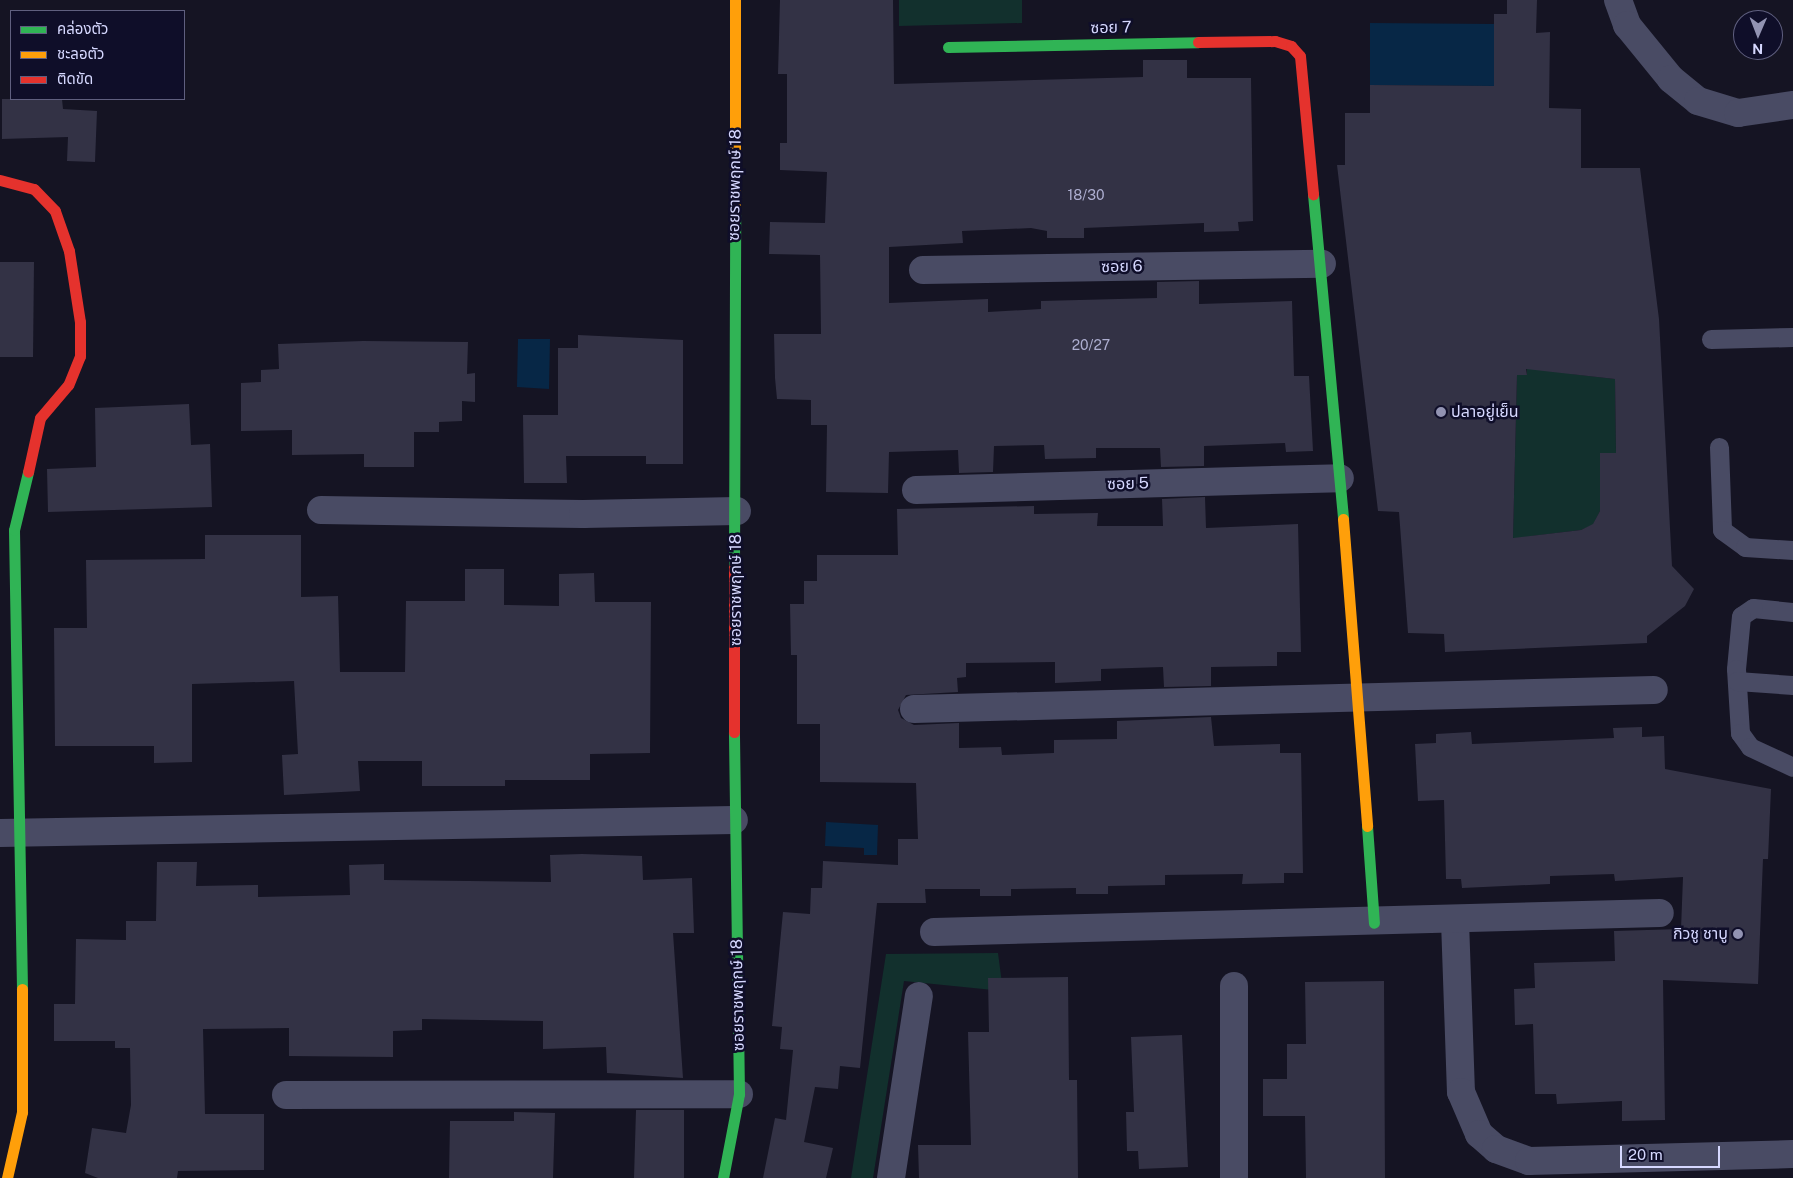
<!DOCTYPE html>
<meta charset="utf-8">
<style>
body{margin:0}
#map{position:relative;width:1793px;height:1178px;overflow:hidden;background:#151423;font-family:"Public Sans","Noto Sans Thai",sans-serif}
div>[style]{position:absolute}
.green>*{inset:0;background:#12302d}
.water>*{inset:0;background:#072746}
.building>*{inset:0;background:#333245}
.lane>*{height:19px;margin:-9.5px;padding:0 9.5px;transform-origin:9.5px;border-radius:9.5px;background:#494b64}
.street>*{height:28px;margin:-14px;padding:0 14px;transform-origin:14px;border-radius:14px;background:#494b64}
.fast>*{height:11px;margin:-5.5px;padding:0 5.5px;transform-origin:5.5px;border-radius:5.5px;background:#30b455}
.slow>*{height:11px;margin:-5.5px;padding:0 5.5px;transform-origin:5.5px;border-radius:5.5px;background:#ff9f0a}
.jam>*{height:11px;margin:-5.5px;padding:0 5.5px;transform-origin:5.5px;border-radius:5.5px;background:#e5322d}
.dots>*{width:14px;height:14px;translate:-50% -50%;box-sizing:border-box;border:2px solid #0f0e29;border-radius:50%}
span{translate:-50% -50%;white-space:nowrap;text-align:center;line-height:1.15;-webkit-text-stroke:5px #0f0e29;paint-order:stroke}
.number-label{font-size:14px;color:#adaed0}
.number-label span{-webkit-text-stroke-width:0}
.street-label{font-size:16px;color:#d6d8ff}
.poi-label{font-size:16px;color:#d6d8ff}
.left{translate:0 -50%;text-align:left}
.right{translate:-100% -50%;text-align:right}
.legend{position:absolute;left:10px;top:10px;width:175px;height:90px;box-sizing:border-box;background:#0f0e29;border:1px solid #5f5f7f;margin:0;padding:6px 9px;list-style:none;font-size:15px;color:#d6d8ff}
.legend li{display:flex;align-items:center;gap:10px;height:25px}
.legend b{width:25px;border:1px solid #5f5f7f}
.north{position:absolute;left:1733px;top:10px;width:50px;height:50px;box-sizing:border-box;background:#0f0e29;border:1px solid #5f5f7f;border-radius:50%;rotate:181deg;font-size:14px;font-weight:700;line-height:20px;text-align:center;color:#d6d8ff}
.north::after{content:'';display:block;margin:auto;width:18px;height:22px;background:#9293b2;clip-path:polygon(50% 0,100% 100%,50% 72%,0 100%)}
.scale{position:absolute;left:1620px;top:1146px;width:100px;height:22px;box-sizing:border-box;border:2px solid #d6d8ff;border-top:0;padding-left:6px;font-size:15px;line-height:18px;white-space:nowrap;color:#d6d8ff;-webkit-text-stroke:4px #0f0e29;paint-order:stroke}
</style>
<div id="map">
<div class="green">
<i style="clip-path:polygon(899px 0,1022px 0,1022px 23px,899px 26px)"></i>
<i style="clip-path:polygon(1520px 212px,1572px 374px,1615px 379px,1616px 453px,1600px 453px,1600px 511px,1593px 525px,1581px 530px,1532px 536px,1536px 594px,1516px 594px,1513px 536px,1517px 375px,1527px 375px)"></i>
<i style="clip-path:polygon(998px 953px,1003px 991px,904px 981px,873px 1178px,851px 1178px,886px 954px)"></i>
</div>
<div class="water">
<i style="clip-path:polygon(1370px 23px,1494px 24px,1494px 86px,1370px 85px)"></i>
<i style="clip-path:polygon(518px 339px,550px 339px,549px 389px,517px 387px)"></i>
<i style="clip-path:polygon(826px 822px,878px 825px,877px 855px,864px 855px,864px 848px,825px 846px)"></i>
</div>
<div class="building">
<i style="clip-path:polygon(780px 0,893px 0,894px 84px,1143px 77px,1143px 60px,1187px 60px,1187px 78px,1251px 78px,1253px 221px,1238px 222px,1239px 231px,1204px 232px,1204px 223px,1084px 228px,1084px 238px,1047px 238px,1047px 231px,1031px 228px,962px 231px,963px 243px,889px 247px,889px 303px,988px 299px,988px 312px,1041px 309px,1041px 301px,1157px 298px,1157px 282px,1199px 281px,1199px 304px,1292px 301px,1294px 376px,1309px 376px,1313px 451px,1286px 452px,1285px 443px,1204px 446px,1204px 466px,1161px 467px,1160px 448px,1096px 448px,1096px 458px,1045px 459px,1044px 445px,994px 446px,993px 472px,959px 473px,958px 450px,889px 452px,888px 493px,826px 492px,827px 425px,811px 425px,811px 400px,777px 399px,775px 378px,774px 334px,821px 334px,820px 255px,769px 254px,770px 222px,825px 223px,827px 172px,780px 170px,780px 143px,787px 143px,787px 74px,778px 74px)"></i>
<i style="clip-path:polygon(evenodd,1507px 0,1537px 0,1536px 33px,1550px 32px,1549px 108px,1581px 109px,1581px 168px,1640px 168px,1659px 319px,1672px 566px,1694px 589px,1685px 606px,1647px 636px,1647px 643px,1445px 652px,1444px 634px,1408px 633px,1399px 512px,1378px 511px,1337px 165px,1345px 165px,1345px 113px,1370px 113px,1370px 85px,1494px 86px,1494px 14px,1507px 14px,1507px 0,1526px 369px,1615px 379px,1616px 453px,1600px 453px,1600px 511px,1593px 524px,1581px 530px,1513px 538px,1517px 375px,1527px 375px,1526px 369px)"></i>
<i style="clip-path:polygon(2px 99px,62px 99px,63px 109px,97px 111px,95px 162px,67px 161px,68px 137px,2px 139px)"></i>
<i style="clip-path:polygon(0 262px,34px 262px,33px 357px,0 357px)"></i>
<i style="clip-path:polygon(578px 335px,683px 340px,683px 464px,646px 464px,646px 456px,566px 456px,567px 483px,524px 483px,523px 415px,558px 415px,558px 348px,578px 348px)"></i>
<i style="clip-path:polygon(363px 341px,468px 342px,467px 374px,475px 373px,475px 402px,462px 401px,462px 421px,439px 422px,439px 432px,414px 432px,414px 467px,364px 467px,364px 454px,292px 455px,292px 430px,241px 431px,241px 383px,261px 382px,261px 370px,279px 369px,278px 344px)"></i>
<i style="clip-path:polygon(189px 404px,191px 445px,210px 444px,212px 507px,48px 512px,47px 469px,96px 467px,95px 408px)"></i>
<i style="clip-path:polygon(1205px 497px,1206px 528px,1298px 524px,1301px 652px,1277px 652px,1277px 666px,1211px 667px,1211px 686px,1164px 687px,1163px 667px,1101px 669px,1101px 681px,1055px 683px,1055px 662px,966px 663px,966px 677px,957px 678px,958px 692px,906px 695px,898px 710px,901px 718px,914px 725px,959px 723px,959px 748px,1001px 747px,1002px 755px,1054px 753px,1054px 740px,1117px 739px,1117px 721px,1211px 717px,1214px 746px,1280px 744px,1280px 753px,1301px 753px,1303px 873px,1284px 873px,1284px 883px,1242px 884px,1243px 874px,1165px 875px,1165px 885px,1108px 886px,1108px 894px,1076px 894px,1076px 888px,1011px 889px,1011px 896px,980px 896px,980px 889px,925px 889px,926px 903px,877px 903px,860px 1068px,840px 1066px,838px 1089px,815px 1087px,804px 1142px,833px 1148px,826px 1178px,763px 1178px,775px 1118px,786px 1120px,793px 1050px,780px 1049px,782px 1027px,772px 1026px,783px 912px,810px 914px,811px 888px,822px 888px,823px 861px,898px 865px,898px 839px,918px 839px,916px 783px,820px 782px,820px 724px,797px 724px,797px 655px,791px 655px,790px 604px,804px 604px,804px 581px,817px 581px,817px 555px,898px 555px,897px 509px,1034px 506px,1034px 514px,1098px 513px,1097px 526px,1163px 526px,1162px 499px)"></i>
<i style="clip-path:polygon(205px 535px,301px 535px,301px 597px,338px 596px,340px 672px,405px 672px,406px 601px,465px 601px,465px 569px,504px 569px,504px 605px,559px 606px,559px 574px,594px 573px,595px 602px,651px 602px,650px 753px,590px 754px,590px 780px,505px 780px,505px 786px,422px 786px,422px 761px,358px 761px,360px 791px,284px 795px,282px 755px,298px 754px,294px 681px,192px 684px,192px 762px,154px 763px,154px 746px,55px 746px,54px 628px,87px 628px,86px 560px,205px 559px)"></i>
<i style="clip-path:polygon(1642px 727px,1642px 737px,1664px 736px,1665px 769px,1771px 789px,1768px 859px,1763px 859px,1758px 984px,1663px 980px,1665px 1120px,1622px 1121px,1622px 1101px,1557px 1104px,1556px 1094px,1535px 1094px,1533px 1024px,1515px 1025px,1514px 989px,1535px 988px,1534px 963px,1615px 961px,1614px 931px,1681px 929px,1683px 877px,1615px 881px,1614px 874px,1550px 876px,1550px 884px,1462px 888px,1461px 879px,1446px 879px,1444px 800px,1418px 801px,1415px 744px,1436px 743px,1436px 734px,1471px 732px,1472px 744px,1614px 738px,1613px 728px)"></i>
<i style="clip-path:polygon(582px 854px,642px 856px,643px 880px,692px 878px,694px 933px,673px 933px,683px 1078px,607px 1073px,606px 1047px,543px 1049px,543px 1021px,422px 1019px,422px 1030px,393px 1031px,393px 1057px,289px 1056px,289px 1028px,203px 1029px,205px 1114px,264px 1114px,264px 1170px,178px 1171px,177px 1178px,98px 1178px,85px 1173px,92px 1128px,126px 1133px,131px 1105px,130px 1048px,115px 1048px,115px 1041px,54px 1041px,54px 1004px,75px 1004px,76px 939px,126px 940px,126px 921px,156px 921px,157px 862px,197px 862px,196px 886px,258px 885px,258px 897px,350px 895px,349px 865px,384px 864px,384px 880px,551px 882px,550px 855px)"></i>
<i style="clip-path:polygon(1068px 977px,1069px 1080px,1077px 1080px,1078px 1178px,919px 1178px,918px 1145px,971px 1145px,968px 1032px,989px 1032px,988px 978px)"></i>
<i style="clip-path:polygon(1384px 981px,1385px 1178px,1306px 1178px,1305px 1116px,1263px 1116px,1263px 1079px,1287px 1079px,1287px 1044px,1306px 1044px,1305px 982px)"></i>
<i style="clip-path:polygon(1182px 1035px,1188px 1167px,1139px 1169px,1138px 1151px,1127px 1151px,1126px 1112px,1134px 1112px,1131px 1037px)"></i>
<i style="clip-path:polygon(636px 1110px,684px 1110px,684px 1178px,634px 1178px)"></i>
<i style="clip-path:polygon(514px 1112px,555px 1113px,553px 1178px,449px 1178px,450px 1121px,514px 1121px)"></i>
</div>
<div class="lane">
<i style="left:1711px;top:339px;width:82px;rotate:-1.4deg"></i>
<i style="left:1719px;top:447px;width:83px;rotate:87.9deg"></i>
<i style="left:1722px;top:530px;width:29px;rotate:36deg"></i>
<i style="left:1745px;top:547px;width:48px;rotate:3.6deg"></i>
<i style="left:1793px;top:612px;width:40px;rotate:-174.3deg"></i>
<i style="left:1753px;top:608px;width:14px;rotate:146deg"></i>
<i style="left:1741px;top:616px;width:53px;rotate:95.4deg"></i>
<i style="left:1736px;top:669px;width:64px;rotate:86.4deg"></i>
<i style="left:1740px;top:733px;width:17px;rotate:54deg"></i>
<i style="left:1750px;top:747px;width:47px;rotate:24.9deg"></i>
<i style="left:1737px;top:681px;width:56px;rotate:4.1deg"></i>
</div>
<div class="street">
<i style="left:1618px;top:0;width:27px;rotate:70deg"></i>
<i style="left:1627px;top:25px;width:70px;rotate:50.8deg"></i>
<i style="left:1671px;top:79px;width:35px;rotate:39deg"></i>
<i style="left:1698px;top:101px;width:42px;rotate:16.7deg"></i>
<i style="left:1738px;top:113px;width:56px;rotate:-8.3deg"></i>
<i style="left:923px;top:270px;width:399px;rotate:-0.9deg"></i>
<i style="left:916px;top:490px;width:424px;rotate:-1.6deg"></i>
<i style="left:321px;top:510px;width:262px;rotate:0.9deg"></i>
<i style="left:583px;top:514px;width:154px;rotate:-1.1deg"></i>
<i style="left:914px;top:709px;width:740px;rotate:-1.47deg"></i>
<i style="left:0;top:833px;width:734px;rotate:-1.01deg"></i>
<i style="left:1455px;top:921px;width:171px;rotate:88deg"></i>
<i style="left:1461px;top:1092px;width:46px;rotate:66.8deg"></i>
<i style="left:1479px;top:1134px;width:23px;rotate:41deg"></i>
<i style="left:1496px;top:1149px;width:35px;rotate:20deg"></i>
<i style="left:1529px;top:1161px;width:264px;rotate:-1.5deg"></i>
<i style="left:934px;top:932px;width:726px;rotate:-1.5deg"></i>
<i style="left:286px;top:1095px;width:453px;rotate:-0.1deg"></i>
<i style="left:891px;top:1178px;width:184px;rotate:-81.3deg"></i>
<i style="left:1234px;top:1178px;width:192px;rotate:-90deg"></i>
</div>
<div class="fast">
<i style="left:948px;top:47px;width:250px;rotate:-1.1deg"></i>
<i style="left:1313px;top:194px;width:326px;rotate:84.7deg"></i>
<i style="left:734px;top:567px;width:352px;rotate:-89.8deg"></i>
<i style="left:1367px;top:826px;width:97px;rotate:85.9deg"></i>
<i style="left:22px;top:989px;width:459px;rotate:-91deg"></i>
<i style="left:14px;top:530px;width:60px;rotate:-76.4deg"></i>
<i style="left:723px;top:1178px;width:86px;rotate:-79.2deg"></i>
<i style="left:739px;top:1094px;width:362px;rotate:-90.8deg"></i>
</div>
<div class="slow">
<i style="left:735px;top:215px;width:215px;rotate:-90deg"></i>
<i style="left:1343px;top:519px;width:308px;rotate:85.5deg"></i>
<i style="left:7px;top:1178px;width:68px;rotate:-77.2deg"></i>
<i style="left:22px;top:1112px;width:123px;rotate:-90deg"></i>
</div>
<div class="jam">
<i style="left:1198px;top:42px;width:77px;rotate:-0.7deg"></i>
<i style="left:1275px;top:41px;width:17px;rotate:17deg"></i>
<i style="left:1291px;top:46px;width:13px;rotate:48deg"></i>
<i style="left:1300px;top:56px;width:139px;rotate:84.6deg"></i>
<i style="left:0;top:180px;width:35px;rotate:15deg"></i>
<i style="left:34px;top:189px;width:30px;rotate:46deg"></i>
<i style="left:55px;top:211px;width:42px;rotate:70.7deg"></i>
<i style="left:69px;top:251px;width:72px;rotate:81.2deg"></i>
<i style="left:80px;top:322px;width:34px;rotate:90deg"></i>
<i style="left:80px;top:356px;width:31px;rotate:112deg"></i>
<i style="left:68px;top:385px;width:43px;rotate:130.3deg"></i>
<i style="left:40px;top:418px;width:55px;rotate:102.5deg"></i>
<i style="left:734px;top:732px;width:165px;rotate:-90deg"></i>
</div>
<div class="dots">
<i style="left:1441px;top:412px;background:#9293b2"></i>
<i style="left:1738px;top:934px;background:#9293b2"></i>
</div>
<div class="number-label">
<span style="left:1086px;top:195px">18/30</span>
<span style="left:1091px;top:345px">20/27</span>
</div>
<div class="street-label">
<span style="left:1111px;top:28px;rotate:-1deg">ซอย 7</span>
<span style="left:735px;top:185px;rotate:-89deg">ซอยราชพฤกษ์ 18</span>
<span style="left:1122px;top:267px;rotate:-1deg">ซอย 6</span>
<span style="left:1128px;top:484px;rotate:-2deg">ซอย 5</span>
<span style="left:736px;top:590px;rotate:-90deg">ซอยราชพฤกษ์ 18</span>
<span style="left:738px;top:995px;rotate:-91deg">ซอยราชพฤกษ์ 18</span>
</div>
<div class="poi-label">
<span class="left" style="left:1451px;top:412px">ปลาอยู่เย็น</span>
<span class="right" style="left:1728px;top:934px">กิวชู ชาบู</span>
</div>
<ul class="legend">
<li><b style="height:6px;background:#30b455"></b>คล่องตัว</li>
<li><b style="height:6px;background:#ff9f0a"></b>ชะลอตัว</li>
<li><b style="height:6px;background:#e5322d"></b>ติดขัด</li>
</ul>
<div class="north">N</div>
<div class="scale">20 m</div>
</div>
